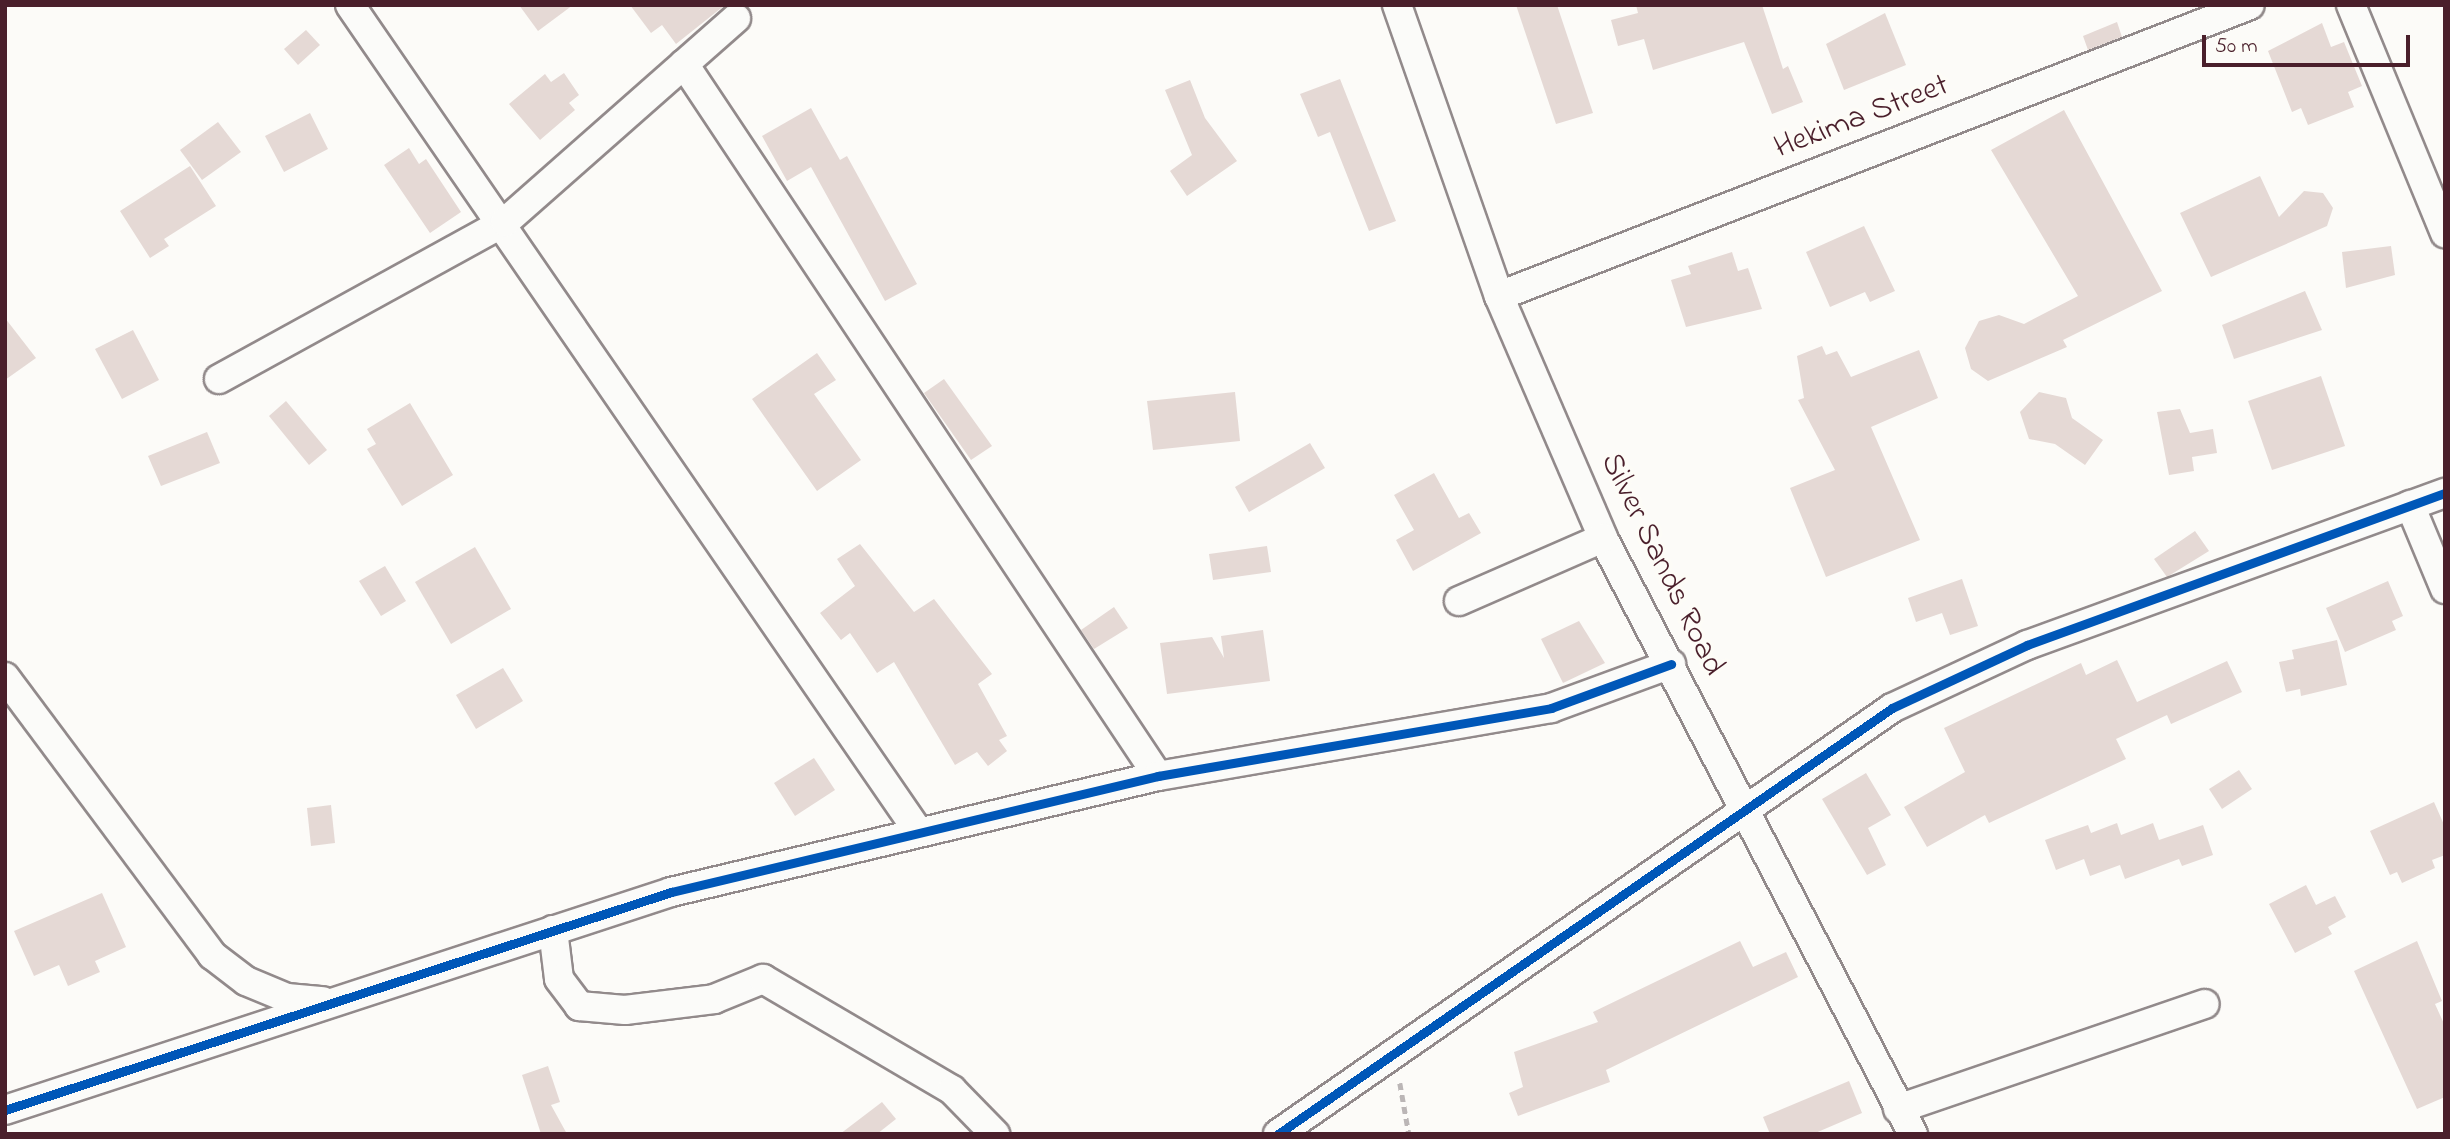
<!DOCTYPE html>
<style>
body{margin:0}
#map{position:relative;width:2450px;height:1139px;overflow:hidden;background:#fcfbf8;font-family:"Indie Flower",sans-serif}
div>[style]{position:absolute}
.building>*{inset:0;background:#e5d9d5}
.path>*{height:4.5px;margin-top:-2.25px;transform-origin:0;background:repeating-linear-gradient(90deg,#bbb6b6 0 7px,transparent 0 12px)}
.roads{filter:drop-shadow(2px 0 #928a8b) drop-shadow(-2px 0 #928a8b) drop-shadow(0 2px #928a8b) drop-shadow(0 -2px #928a8b)}
.minor>*{height:28px;margin:-14px;padding:0 14px;transform-origin:14px;border-radius:14px;background:#fbfbf9}
.cycleway>*{height:9px;margin:-4.5px;padding:0 4.5px;transform-origin:4.5px;border-radius:4.5px;background:#0057b8}
span{translate:-50% -50%;white-space:nowrap;text-align:center;line-height:1.15;-webkit-text-stroke:7px #fdfcf7;paint-order:stroke}
.street-label{font-size:32px;color:#4a1f2b}
.frame{position:absolute;inset:0;border:7px solid #4a1f2b;pointer-events:none}
.scale{position:absolute;left:2202px;top:35px;width:208px;height:32px;box-sizing:border-box;border:4px solid #4a1f2b;border-top:0;padding-left:9px;font-size:21px;line-height:24px;white-space:nowrap;color:#4a1f2b;-webkit-text-stroke:5px #fdfcf7;paint-order:stroke}
</style>
<div id="map">
<div class="building">
<i style="clip-path:polygon(519px 5px,573px 5px,538px 31px)"></i>
<i style="clip-path:polygon(630px 5px,725px 5px,676px 44px,662px 25px,651px 33px)"></i>
<i style="clip-path:polygon(1516px 5px,1557px 5px,1593px 113px,1556px 124px)"></i>
<i style="clip-path:polygon(1636px 5px,1762px 5px,1783px 69px,1788px 66px,1803px 102px,1772px 114px,1744px 42px,1653px 70px,1644px 39px,1618px 46px,1611px 20px,1638px 13px)"></i>
<i style="clip-path:polygon(1885px 13px,1906px 65px,1844px 90px,1826px 44px)"></i>
<i style="clip-path:polygon(2117px 22px,2122px 37px,2088px 50px,2083px 36px)"></i>
<i style="clip-path:polygon(2322px 23px,2331px 47px,2344px 42px,2362px 86px,2348px 92px,2354px 107px,2308px 125px,2301px 108px,2292px 112px,2268px 51px)"></i>
<i style="clip-path:polygon(306px 30px,320px 45px,298px 65px,284px 49px)"></i>
<i style="clip-path:polygon(564px 73px,579px 95px,569px 103px,575px 110px,540px 140px,509px 104px,545px 74px,551px 82px)"></i>
<i style="clip-path:polygon(1340px 79px,1396px 221px,1369px 231px,1330px 132px,1318px 137px,1300px 94px)"></i>
<i style="clip-path:polygon(1190px 80px,1205px 118px,1237px 161px,1187px 196px,1170px 171px,1192px 155px,1165px 90px)"></i>
<i style="clip-path:polygon(811px 108px,840px 160px,847px 156px,917px 284px,885px 301px,811px 167px,787px 181px,762px 136px)"></i>
<i style="clip-path:polygon(2064px 110px,2162px 291px,2063px 340px,2067px 347px,1988px 381px,1971px 369px,1965px 348px,1979px 321px,1999px 315px,2024px 324px,2078px 296px,1991px 150px)"></i>
<i style="clip-path:polygon(310px 113px,328px 149px,284px 172px,265px 136px)"></i>
<i style="clip-path:polygon(218px 122px,241px 152px,202px 180px,180px 150px)"></i>
<i style="clip-path:polygon(409px 148px,419px 164px,426px 159px,461px 212px,430px 233px,384px 165px)"></i>
<i style="clip-path:polygon(190px 166px,216px 206px,164px 239px,169px 246px,150px 258px,120px 211px)"></i>
<i style="clip-path:polygon(2260px 176px,2279px 217px,2304px 191px,2323px 193px,2333px 208px,2327px 226px,2211px 277px,2180px 213px)"></i>
<i style="clip-path:polygon(1864px 226px,1895px 291px,1870px 302px,1865px 292px,1830px 307px,1806px 252px)"></i>
<i style="clip-path:polygon(2391px 246px,2395px 275px,2346px 288px,2342px 252px)"></i>
<i style="clip-path:polygon(1732px 252px,1738px 271px,1748px 268px,1762px 309px,1686px 327px,1671px 280px,1691px 274px,1688px 266px)"></i>
<i style="clip-path:polygon(2305px 291px,2322px 330px,2234px 359px,2222px 325px)"></i>
<i style="clip-path:polygon(5px 318px,36px 358px,5px 380px)"></i>
<i style="clip-path:polygon(133px 330px,159px 380px,122px 399px,95px 349px)"></i>
<i style="clip-path:polygon(1822px 346px,1826px 355px,1837px 351px,1851px 377px,1919px 350px,1938px 398px,1871px 427px,1920px 540px,1826px 577px,1790px 488px,1835px 470px,1798px 400px,1804px 398px,1797px 356px)"></i>
<i style="clip-path:polygon(817px 353px,836px 380px,814px 394px,861px 460px,817px 491px,752px 399px)"></i>
<i style="clip-path:polygon(2321px 376px,2345px 446px,2272px 470px,2248px 401px)"></i>
<i style="clip-path:polygon(944px 379px,992px 446px,971px 460px,924px 393px)"></i>
<i style="clip-path:polygon(1235px 392px,1240px 441px,1153px 450px,1147px 401px)"></i>
<i style="clip-path:polygon(2039px 392px,2066px 398px,2072px 418px,2103px 440px,2085px 465px,2055px 444px,2029px 439px,2020px 412px)"></i>
<i style="clip-path:polygon(286px 401px,327px 450px,309px 465px,269px 416px)"></i>
<i style="clip-path:polygon(410px 403px,453px 475px,402px 506px,367px 449px,376px 444px,367px 429px)"></i>
<i style="clip-path:polygon(2180px 409px,2190px 433px,2213px 429px,2217px 453px,2192px 457px,2194px 471px,2169px 475px,2157px 412px)"></i>
<i style="clip-path:polygon(207px 432px,220px 463px,161px 486px,148px 456px)"></i>
<i style="clip-path:polygon(1310px 443px,1325px 468px,1249px 512px,1235px 487px)"></i>
<i style="clip-path:polygon(1434px 473px,1459px 518px,1469px 513px,1481px 533px,1413px 571px,1396px 540px,1414px 530px,1394px 495px)"></i>
<i style="clip-path:polygon(2195px 531px,2209px 551px,2167px 577px,2154px 559px)"></i>
<i style="clip-path:polygon(860px 544px,914px 612px,934px 599px,992px 674px,978px 684px,1007px 736px,999px 740px,1007px 751px,988px 766px,977px 752px,955px 765px,894px 662px,877px 673px,850px 633px,841px 640px,820px 613px,855px 586px,837px 559px)"></i>
<i style="clip-path:polygon(1267px 546px,1271px 572px,1213px 580px,1209px 554px)"></i>
<i style="clip-path:polygon(475px 547px,511px 609px,451px 644px,415px 582px)"></i>
<i style="clip-path:polygon(385px 566px,406px 601px,381px 616px,359px 581px)"></i>
<i style="clip-path:polygon(1962px 579px,1978px 626px,1950px 635px,1942px 613px,1916px 622px,1908px 598px)"></i>
<i style="clip-path:polygon(2388px 581px,2403px 616px,2392px 621px,2396px 630px,2345px 652px,2326px 608px)"></i>
<i style="clip-path:polygon(1114px 607px,1128px 628px,1094px 649px,1081px 630px)"></i>
<i style="clip-path:polygon(1579px 621px,1605px 663px,1563px 683px,1541px 639px)"></i>
<i style="clip-path:polygon(1263px 630px,1270px 681px,1167px 694px,1160px 643px,1212px 637px,1224px 658px,1221px 636px)"></i>
<i style="clip-path:polygon(2337px 640px,2347px 685px,2301px 696px,2300px 689px,2286px 692px,2279px 662px,2294px 659px,2292px 650px)"></i>
<i style="clip-path:polygon(2117px 660px,2137px 702px,2227px 661px,2242px 692px,2171px 724px,2167px 715px,2116px 739px,2126px 759px,1989px 823px,1985px 815px,1927px 847px,1904px 807px,1965px 772px,1944px 728px,2081px 663px,2086px 675px)"></i>
<i style="clip-path:polygon(503px 668px,523px 701px,476px 729px,456px 695px)"></i>
<i style="clip-path:polygon(814px 758px,835px 790px,795px 816px,774px 783px)"></i>
<i style="clip-path:polygon(2239px 770px,2252px 789px,2222px 809px,2209px 789px)"></i>
<i style="clip-path:polygon(1866px 773px,1891px 815px,1868px 828px,1886px 865px,1867px 875px,1822px 799px)"></i>
<i style="clip-path:polygon(2434px 802px,2445px 827px,2445px 855px,2432px 860px,2435px 868px,2402px 883px,2397px 872px,2390px 875px,2370px 831px)"></i>
<i style="clip-path:polygon(331px 805px,335px 843px,311px 846px,307px 808px)"></i>
<i style="clip-path:polygon(2117px 823px,2121px 835px,2153px 823px,2159px 840px,2203px 825px,2213px 855px,2182px 866px,2179px 859px,2125px 879px,2120px 865px,2090px 876px,2084px 859px,2056px 870px,2045px 840px,2088px 825px,2091px 833px)"></i>
<i style="clip-path:polygon(2306px 885px,2316px 905px,2335px 896px,2346px 917px,2328px 927px,2332px 934px,2295px 953px,2269px 904px)"></i>
<i style="clip-path:polygon(102px 893px,126px 947px,95px 961px,100px 972px,68px 986px,59px 965px,34px 976px,14px 931px)"></i>
<i style="clip-path:polygon(1740px 941px,1753px 967px,1786px 952px,1798px 977px,1606px 1070px,1610px 1082px,1518px 1116px,1509px 1093px,1523px 1087px,1514px 1052px,1598px 1022px,1593px 1012px)"></i>
<i style="clip-path:polygon(2417px 941px,2442px 1001px,2435px 1004px,2445px 1026px,2445px 1097px,2417px 1109px,2354px 971px)"></i>
<i style="clip-path:polygon(548px 1066px,560px 1102px,551px 1105px,567px 1134px,541px 1134px,522px 1075px)"></i>
<i style="clip-path:polygon(1849px 1081px,1862px 1113px,1813px 1134px,1770px 1134px,1763px 1117px)"></i>
<i style="clip-path:polygon(882px 1102px,896px 1119px,877px 1134px,840px 1134px)"></i>
</div>
<div class="path">
<i style="left:1400px;top:1083px;width:52px;rotate:80deg"></i>
</div>
<div class="roads">
<div class="minor">
<i style="left:350px;top:5px;width:1002px;rotate:55.49deg"></i>
<i style="left:1397px;top:5px;width:308px;rotate:70.7deg"></i>
<i style="left:1499px;top:296px;width:263px;rotate:66.7deg"></i>
<i style="left:1603px;top:538px;width:672px;rotate:62.52deg"></i>
<i style="left:2351px;top:5px;width:247px;rotate:67.6deg"></i>
<i style="left:684px;top:64px;width:855px;rotate:56.35deg"></i>
<i style="left:1499px;top:296px;width:805px;rotate:-21.18deg"></i>
<i style="left:219px;top:379px;width:326px;rotate:-28.8deg"></i>
<i style="left:505px;top:222px;width:308px;rotate:-41.4deg"></i>
<i style="left:2410px;top:505px;width:91px;rotate:67.4deg"></i>
<i style="left:1459px;top:601px;width:157px;rotate:-23.6deg"></i>
<i style="left:5px;top:677px;width:347px;rotate:53.3deg"></i>
<i style="left:212px;top:955px;width:43px;rotate:37.4deg"></i>
<i style="left:246px;top:981px;width:44px;rotate:22.5deg"></i>
<i style="left:287px;top:998px;width:36px;rotate:5deg"></i>
<i style="left:553px;top:930px;width:49px;rotate:83deg"></i>
<i style="left:559px;top:979px;width:34px;rotate:53deg"></i>
<i style="left:579px;top:1006px;width:46px;rotate:5deg"></i>
<i style="left:625px;top:1010px;width:90px;rotate:-7deg"></i>
<i style="left:714px;top:999px;width:53px;rotate:-22.2deg"></i>
<i style="left:763px;top:979px;width:219px;rotate:30.4deg"></i>
<i style="left:952px;top:1090px;width:62px;rotate:45.7deg"></i>
<i style="left:1898px;top:1109px;width:324px;rotate:-18.9deg"></i>
<i style="left:5px;top:1110px;width:701px;rotate:-18.12deg"></i>
<i style="left:671px;top:892px;width:501px;rotate:-13.4deg"></i>
<i style="left:1158px;top:776px;width:399px;rotate:-9.8deg"></i>
<i style="left:1551px;top:708px;width:128px;rotate:-20.1deg"></i>
<i style="left:1278px;top:1134px;width:747px;rotate:-34.75deg"></i>
<i style="left:1892px;top:708px;width:149px;rotate:-25deg"></i>
<i style="left:2027px;top:645px;width:445px;rotate:-20deg"></i>
</div>
</div>
<div class="cycleway">
<i style="left:5px;top:1110px;width:701px;rotate:-18.12deg"></i>
<i style="left:671px;top:892px;width:501px;rotate:-13.4deg"></i>
<i style="left:1158px;top:776px;width:399px;rotate:-9.8deg"></i>
<i style="left:1551px;top:708px;width:128px;rotate:-20.1deg"></i>
<i style="left:1278px;top:1134px;width:747px;rotate:-34.75deg"></i>
<i style="left:1892px;top:708px;width:149px;rotate:-25deg"></i>
<i style="left:2027px;top:645px;width:445px;rotate:-20deg"></i>
</div>
<div class="street-label">
<span style="left:1862px;top:118px;rotate:-21deg">Hekima Street</span>
<span style="left:1661px;top:565px;rotate:64deg">Silver Sands Road</span>
</div>
<div class="frame"></div>
<div class="scale">50 m</div>
</div>
